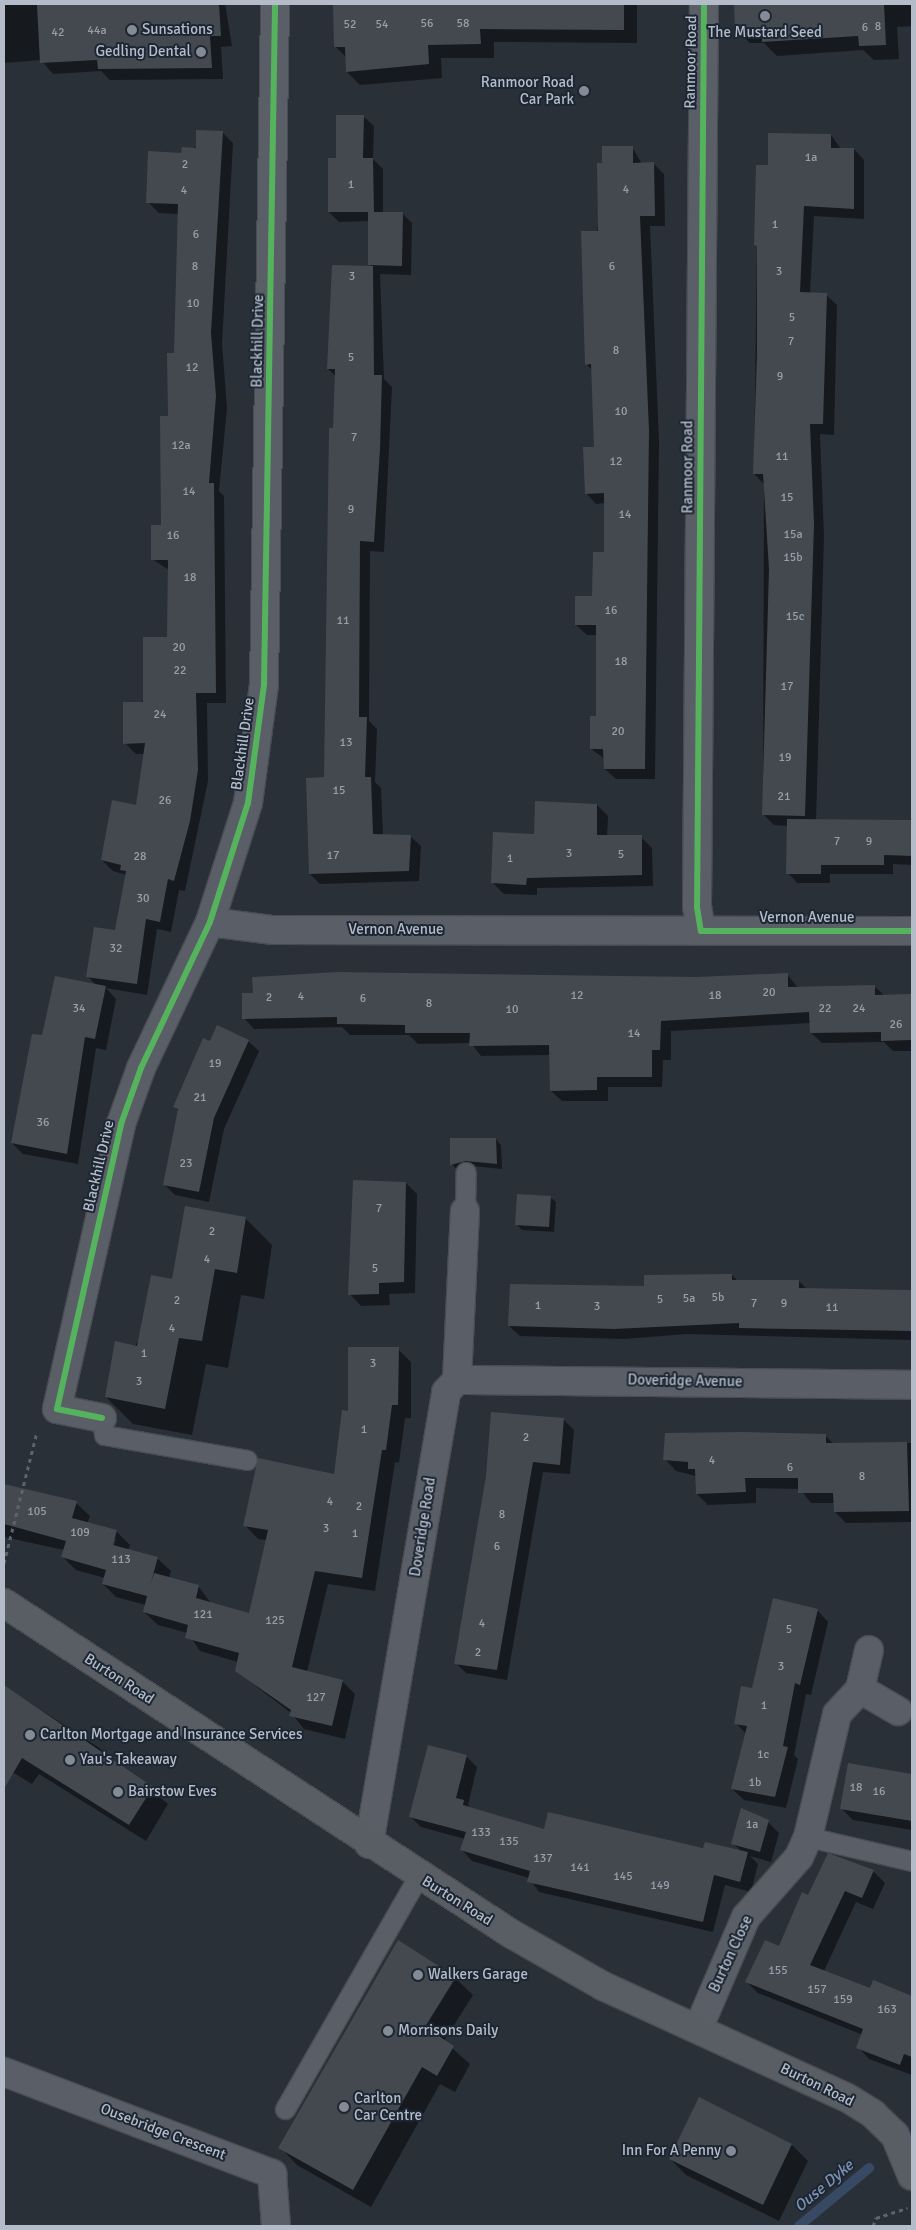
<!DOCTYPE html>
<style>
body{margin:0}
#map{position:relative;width:916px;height:2230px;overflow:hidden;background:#2a3038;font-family:Signika,sans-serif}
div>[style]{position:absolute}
.shadow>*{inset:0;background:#0007}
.stream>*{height:10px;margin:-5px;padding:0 5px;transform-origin:5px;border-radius:5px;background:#384963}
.building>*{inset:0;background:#444950}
.path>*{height:3px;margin-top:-1.5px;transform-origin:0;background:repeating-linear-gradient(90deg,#5d636a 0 4px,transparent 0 8px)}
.roads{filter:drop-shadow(1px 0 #484c53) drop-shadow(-1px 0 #484c53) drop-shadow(0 1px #484c53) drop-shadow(0 -1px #484c53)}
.lane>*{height:19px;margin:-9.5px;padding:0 9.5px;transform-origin:9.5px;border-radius:9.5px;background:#5a5e66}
.street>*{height:28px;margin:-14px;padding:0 14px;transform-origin:14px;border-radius:14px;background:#5a5e66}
.secondary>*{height:28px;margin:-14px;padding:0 14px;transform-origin:14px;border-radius:14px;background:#595d64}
.cycleway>*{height:6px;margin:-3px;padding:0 3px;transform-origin:3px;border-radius:3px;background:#56b35d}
.dots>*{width:14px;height:14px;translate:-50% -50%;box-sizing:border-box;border:2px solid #1d2633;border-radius:50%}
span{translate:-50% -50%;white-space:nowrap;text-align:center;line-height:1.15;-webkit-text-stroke:4px #1d2633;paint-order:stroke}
.number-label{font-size:12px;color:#989fab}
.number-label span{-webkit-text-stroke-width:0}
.poi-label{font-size:15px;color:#b4bcc9}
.left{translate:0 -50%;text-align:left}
.right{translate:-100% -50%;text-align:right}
.street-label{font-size:15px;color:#b4bcc9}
.water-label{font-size:16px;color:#7c92b1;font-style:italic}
.frame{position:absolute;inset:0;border:5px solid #b4bcc9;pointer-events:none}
</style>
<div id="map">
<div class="shadow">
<i style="clip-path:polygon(4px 4px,225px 4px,232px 46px,221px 47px,223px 79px,110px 80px,101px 71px,53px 74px,41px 60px,4px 63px)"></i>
<i style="clip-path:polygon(334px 4px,637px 4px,637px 43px,494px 42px,494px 58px,441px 58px,442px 78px,360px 85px,347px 72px,347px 58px,335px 46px)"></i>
<i style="clip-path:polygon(735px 4px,912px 4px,912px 26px,897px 27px,899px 59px,874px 60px,863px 50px,777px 56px,764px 43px,750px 43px,736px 30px)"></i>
<i style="clip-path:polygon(364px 117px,374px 126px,373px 159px,383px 169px,383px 213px,402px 213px,412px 223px,411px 275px,380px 274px,384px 379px,392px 387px,384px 552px,370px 551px,369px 721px,377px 729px,375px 782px,381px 788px,383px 835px,410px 836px,421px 846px,419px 881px,320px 884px,310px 874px,326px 779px,336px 377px,328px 369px,371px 267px,370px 221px,339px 222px,329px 212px,337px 159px)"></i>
<i style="clip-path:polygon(222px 132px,233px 143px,222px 344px,227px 408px,219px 491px,224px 496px,226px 703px,207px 703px,208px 781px,185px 891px,179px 890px,171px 932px,157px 929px,147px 995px,106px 988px,116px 999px,106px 1050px,96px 1048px,78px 1164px,23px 1154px,12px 1143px,43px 1036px,97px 986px,88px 976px,116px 931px,127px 875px,113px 871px,102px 860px,137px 806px,145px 754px,136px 754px,125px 743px,168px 638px,169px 570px,152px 559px,162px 526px,175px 354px,179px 214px,159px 213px,148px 202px,183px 154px)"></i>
<i style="clip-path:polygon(831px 135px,841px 149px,854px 149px,864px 160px,864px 219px,814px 216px,810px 294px,826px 295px,837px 305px,834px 435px,820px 434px,824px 536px,816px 821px,910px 821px,912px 814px,912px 865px,893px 864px,893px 874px,830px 874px,830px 883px,797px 883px,788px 873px,788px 826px,774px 825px,763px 814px,764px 484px,754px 474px,758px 166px,769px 166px)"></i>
<i style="clip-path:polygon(632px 147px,642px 164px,654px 164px,664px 174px,665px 226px,650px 226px,659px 441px,655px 779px,616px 779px,605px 769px,605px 759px,591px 749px,597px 717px,598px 635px,587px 635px,576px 625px,594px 597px,605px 553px,605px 503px,596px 504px,586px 493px,595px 448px,593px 371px,586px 364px,603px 164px)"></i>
<i style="clip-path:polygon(597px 805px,608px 816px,607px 837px,641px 837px,652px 848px,653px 886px,537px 888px,537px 895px,504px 894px,493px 883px,535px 835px)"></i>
<i style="clip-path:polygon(787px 974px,798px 988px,874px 986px,885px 996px,912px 995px,912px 1051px,893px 1051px,884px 1042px,822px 1043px,811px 1033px,811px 1023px,671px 1031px,671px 1060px,663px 1060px,662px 1087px,608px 1087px,608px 1101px,562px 1101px,551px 1091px,551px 1055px,481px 1056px,471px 1043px,418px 1044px,409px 1035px,350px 1035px,342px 1027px,254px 1029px,244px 1018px)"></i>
<i style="clip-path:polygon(248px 1041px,259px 1051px,224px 1129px,209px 1202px,175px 1195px,164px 1184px,179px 1111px,174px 1106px,211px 1043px)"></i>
<i style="clip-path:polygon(496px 1139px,501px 1145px,502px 1169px,472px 1166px,457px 1170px,452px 1164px)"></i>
<i style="clip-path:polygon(406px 1183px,417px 1194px,415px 1293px,389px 1294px,390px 1305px,361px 1306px,350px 1294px)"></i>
<i style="clip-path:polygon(550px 1197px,556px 1202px,554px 1232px,522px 1230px,517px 1225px)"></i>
<i style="clip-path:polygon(245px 1218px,272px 1245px,264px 1299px,241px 1295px,228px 1368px,206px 1364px,192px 1435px,133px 1424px,106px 1397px,173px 1280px)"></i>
<i style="clip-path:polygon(732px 1275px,738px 1281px,799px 1281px,807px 1289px,912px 1290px,912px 1340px,686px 1334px,625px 1339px,520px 1336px,509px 1326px,646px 1288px)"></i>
<i style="clip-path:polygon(evenodd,398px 1349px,411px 1362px,411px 1418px,405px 1418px,399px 1463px,395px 1462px,375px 1591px,328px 1584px,307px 1672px,342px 1681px,355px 1694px,345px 1739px,304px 1729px,291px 1713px,236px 1671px,238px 1662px,200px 1651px,188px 1633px,158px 1625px,144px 1612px,146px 1605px,116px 1597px,103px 1584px,105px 1578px,76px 1570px,63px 1557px,64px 1550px,4px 1537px,4px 1485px,76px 1503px,90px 1516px,87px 1524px,117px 1532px,130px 1545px,128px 1550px,157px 1558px,171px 1571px,169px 1578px,198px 1586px,211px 1603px,250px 1614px,267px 1540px,258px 1539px,245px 1525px,335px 1476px,349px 1412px,398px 1349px,113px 1539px,116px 1539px,112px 1551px,113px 1539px)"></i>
<i style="clip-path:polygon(563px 1419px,574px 1430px,570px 1474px,543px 1472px,507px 1680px,466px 1673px,456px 1663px,487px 1476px)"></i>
<i style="clip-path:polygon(825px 1435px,834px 1444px,912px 1443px,912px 1522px,846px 1523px,835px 1512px,835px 1503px,811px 1503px,800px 1489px,756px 1488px,756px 1503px,708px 1505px,697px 1494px,696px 1476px,676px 1471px,665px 1459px)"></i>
<i style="clip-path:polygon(817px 1610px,828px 1622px,811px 1695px,806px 1694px,794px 1755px,798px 1759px,786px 1808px,744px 1800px,732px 1789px,746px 1734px,736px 1723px,753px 1689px)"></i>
<i style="clip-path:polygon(4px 1686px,98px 1747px,168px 1804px,146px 1841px,39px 1774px,32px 1784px,4px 1767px)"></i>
<i style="clip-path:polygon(466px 1756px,477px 1767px,468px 1805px,471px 1808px,545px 1830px,742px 1852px,733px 1843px,768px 1822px,779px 1833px,771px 1862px,750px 1856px,758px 1864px,751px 1892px,725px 1885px,713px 1932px,539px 1892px,529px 1878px,472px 1861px,462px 1850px,465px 1839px,421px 1827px,411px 1817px)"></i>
<i style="clip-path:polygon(849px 1764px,912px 1775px,912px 1830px,853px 1820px,841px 1808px)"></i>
<i style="clip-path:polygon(873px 1871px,885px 1883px,873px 1909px,856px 1902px,824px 1971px,871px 1990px,873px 1982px,912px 1997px,912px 2075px,869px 2059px,858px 2047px,863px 2035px,758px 1993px,747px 1982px,779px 1948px,809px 1896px)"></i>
<i style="clip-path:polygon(455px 1978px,473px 1995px,444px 2041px,470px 2064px,455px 2092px,440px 2084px,371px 2207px,297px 2165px,280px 2147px)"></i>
<i style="clip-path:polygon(700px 2098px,792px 2145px,808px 2161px,779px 2221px,686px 2175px,670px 2159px)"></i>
</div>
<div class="stream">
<i style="left:799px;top:2226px;width:91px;rotate:-39.6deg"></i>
</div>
<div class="building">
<i style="clip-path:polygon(219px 4px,221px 36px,210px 36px,212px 68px,98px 69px,97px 60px,40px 63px,37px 5px)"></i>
<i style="clip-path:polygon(333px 4px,624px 4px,624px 30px,480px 29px,481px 44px,428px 45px,429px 64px,346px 72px,345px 47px,334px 47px)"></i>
<i style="clip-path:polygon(734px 4px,884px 4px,886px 45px,859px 46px,858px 36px,762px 42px,761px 28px,735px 30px)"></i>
<i style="clip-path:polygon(336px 115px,364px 115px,363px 158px,373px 158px,374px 212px,403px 212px,402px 266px,368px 265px,368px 212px,328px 212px,328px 158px,336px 158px)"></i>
<i style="clip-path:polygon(196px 130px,223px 131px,211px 333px,216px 396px,209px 483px,214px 483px,216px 693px,196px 693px,198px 770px,190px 821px,174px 881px,168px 879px,160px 922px,146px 919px,137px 984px,86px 977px,94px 927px,115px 930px,126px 871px,120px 870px,121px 865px,101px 860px,112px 800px,136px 805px,145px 743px,123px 744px,123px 702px,143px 702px,143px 637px,167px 637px,168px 560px,151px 560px,151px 525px,161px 525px,160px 416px,168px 416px,167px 353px,174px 353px,178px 204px,146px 203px,148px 151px,181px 153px,182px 147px,196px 148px)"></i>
<i style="clip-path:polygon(768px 133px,831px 134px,831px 148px,854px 148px,854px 209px,804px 206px,800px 292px,827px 293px,823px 424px,810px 424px,814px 524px,805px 816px,762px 815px,769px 569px,763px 474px,753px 474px,757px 354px,757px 246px,754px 245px,756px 165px,768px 165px)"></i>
<i style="clip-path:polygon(602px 146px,633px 146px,633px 163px,654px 162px,655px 216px,640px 216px,649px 430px,645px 769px,604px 769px,603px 749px,590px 749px,590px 716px,596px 716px,596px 625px,575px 625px,575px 596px,592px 596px,593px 552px,604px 552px,604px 493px,585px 494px,583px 447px,594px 447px,591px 364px,585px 365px,581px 231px,598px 231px,597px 163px,602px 163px)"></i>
<i style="clip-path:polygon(332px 265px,373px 266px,374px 375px,382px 375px,380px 449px,374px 542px,360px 541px,359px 717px,367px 717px,365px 777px,371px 777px,373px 834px,411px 835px,409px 871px,309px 874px,306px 778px,324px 777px,329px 428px,333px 428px,335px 369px,327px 369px)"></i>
<i style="clip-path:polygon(535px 801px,597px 804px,597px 835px,642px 835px,642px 875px,527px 878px,526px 885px,491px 883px,493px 832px,534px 834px)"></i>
<i style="clip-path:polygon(787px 819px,912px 820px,912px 856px,884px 855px,884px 865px,821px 865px,821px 874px,786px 874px)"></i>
<i style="clip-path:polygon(337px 972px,697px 977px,788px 973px,788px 987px,875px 985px,875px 995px,912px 994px,912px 1040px,881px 1041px,881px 1032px,810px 1033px,809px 1012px,661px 1021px,660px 1050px,652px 1050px,652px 1077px,597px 1077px,597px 1090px,550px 1091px,549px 1045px,469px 1046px,470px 1033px,405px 1033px,405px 1025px,337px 1024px,337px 1017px,242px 1019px,242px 993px,253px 993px,252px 977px)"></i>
<i style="clip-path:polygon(55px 976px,106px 986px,95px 1039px,85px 1037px,67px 1154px,11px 1143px,32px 1034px,42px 1035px)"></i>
<i style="clip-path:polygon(217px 1025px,249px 1040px,214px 1118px,199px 1192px,163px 1185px,178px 1109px,173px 1107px,203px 1038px,210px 1041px)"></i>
<i style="clip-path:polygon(450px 1138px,496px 1138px,497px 1164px,466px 1161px,450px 1165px)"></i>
<i style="clip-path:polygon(353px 1180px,406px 1182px,404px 1282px,379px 1283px,379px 1294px,348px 1295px)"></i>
<i style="clip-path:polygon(517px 1194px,551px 1196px,549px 1227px,515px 1225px)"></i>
<i style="clip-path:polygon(185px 1206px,246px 1217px,237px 1273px,215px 1269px,202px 1341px,179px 1338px,165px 1409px,105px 1397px,115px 1341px,137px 1346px,151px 1275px,172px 1279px)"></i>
<i style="clip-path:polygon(732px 1274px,732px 1280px,799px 1280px,799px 1288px,912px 1290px,912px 1331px,739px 1328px,739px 1323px,614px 1329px,508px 1326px,510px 1284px,644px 1286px,644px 1275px)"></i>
<i style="clip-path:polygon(348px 1347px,399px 1347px,398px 1405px,392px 1405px,386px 1450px,382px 1450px,362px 1578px,315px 1571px,292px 1667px,343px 1680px,332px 1726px,289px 1716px,291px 1710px,235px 1671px,239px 1653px,185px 1638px,188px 1625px,143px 1612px,147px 1596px,102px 1584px,106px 1570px,61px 1557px,66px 1541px,4px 1524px,4px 1484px,77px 1501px,72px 1518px,117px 1530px,113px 1545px,158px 1557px,150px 1586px,154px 1573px,199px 1585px,196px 1598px,249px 1613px,268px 1530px,243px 1526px,258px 1458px,334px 1474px,342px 1410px,348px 1411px)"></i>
<i style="clip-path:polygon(491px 1412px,564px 1418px,560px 1465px,533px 1462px,497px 1670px,454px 1664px,486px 1476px)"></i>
<i style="clip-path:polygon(745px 1432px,826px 1434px,826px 1443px,907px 1442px,909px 1511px,834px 1512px,833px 1493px,798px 1493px,798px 1478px,745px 1478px,746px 1492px,696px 1494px,695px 1469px,688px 1469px,688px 1462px,663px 1460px,665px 1433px)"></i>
<i style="clip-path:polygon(773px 1598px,818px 1609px,800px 1685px,795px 1683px,783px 1746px,788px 1747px,775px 1797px,731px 1789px,747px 1726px,734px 1724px,741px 1686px,752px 1688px)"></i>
<i style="clip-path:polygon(4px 1685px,153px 1787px,129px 1825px,22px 1758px,4px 1789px)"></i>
<i style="clip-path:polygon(428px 1745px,467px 1755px,456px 1798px,464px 1800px,463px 1805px,544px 1829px,548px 1812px,703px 1848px,705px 1842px,748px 1852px,740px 1882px,714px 1875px,703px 1922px,527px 1882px,530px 1871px,460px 1850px,466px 1832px,409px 1817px)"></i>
<i style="clip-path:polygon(848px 1763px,912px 1774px,912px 1821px,840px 1809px)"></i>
<i style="clip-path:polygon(741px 1808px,769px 1820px,760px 1852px,731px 1844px)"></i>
<i style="clip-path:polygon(828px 1853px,874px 1870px,862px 1898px,845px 1891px,810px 1965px,870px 1988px,873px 1980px,912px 1996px,912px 2057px,904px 2054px,900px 2065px,856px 2048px,863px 2029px,745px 1982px,765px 1940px,779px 1946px,802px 1892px,808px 1895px)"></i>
<i style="clip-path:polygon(398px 1940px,456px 1977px,425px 2027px,454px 2046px,437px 2076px,422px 2067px,353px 2190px,278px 2148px)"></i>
<i style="clip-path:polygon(699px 2097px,792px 2144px,763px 2205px,669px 2159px)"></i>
</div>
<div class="path">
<i style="left:4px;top:1563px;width:135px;rotate:-75.9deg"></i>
<i style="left:873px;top:2226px;width:9px;rotate:-69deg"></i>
<i style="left:876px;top:2218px;width:33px;rotate:-18deg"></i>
</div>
<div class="roads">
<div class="lane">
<i style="left:465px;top:1211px;width:39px;rotate:-89deg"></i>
<i style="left:102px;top:1418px;width:17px;rotate:83deg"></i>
<i style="left:104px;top:1435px;width:145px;rotate:9.9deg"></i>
<i style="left:808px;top:1837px;width:107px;rotate:13deg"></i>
<i style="left:285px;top:2109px;width:267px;rotate:-60.2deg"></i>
</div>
<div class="street">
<i style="left:210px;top:922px;width:64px;rotate:7.2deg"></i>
<i style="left:273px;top:930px;width:639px;rotate:0.09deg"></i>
<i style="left:701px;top:931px;width:24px;rotate:-99deg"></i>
<i style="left:697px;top:907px;width:903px;rotate:-89.56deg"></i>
<i style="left:457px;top:1380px;width:455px;rotate:0.6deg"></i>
<i style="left:102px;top:1418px;width:46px;rotate:-168.7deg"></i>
<i style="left:57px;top:1409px;width:292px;rotate:-77.3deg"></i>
<i style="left:121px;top:1124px;width:59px;rotate:-70.3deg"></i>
<i style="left:141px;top:1068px;width:161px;rotate:-64.7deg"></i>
<i style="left:210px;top:922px;width:125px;rotate:-72.3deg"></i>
<i style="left:248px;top:803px;width:120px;rotate:-82.3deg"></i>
<i style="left:264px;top:684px;width:680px;rotate:-89.07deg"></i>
<i style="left:860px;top:1689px;width:44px;rotate:30.1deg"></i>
<i style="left:369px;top:1844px;width:459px;rotate:-80.3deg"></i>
<i style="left:446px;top:1392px;width:16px;rotate:-47deg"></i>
<i style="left:457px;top:1380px;width:169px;rotate:-87.3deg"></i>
<i style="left:698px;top:2029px;width:122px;rotate:-66.8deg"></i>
<i style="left:746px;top:1917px;width:80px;rotate:-48.5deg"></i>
<i style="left:799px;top:1857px;width:22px;rotate:-66deg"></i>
<i style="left:808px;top:1837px;width:126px;rotate:-76.7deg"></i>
<i style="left:837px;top:1714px;width:34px;rotate:-47deg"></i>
<i style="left:860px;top:1689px;width:40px;rotate:-77deg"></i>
<i style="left:4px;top:2072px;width:287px;rotate:20.8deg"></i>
<i style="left:272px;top:2174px;width:52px;rotate:85.6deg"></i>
</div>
<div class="secondary">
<i style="left:4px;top:1603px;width:604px;rotate:33.11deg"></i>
<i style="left:510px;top:1933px;width:107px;rotate:29.7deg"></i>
<i style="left:603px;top:1986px;width:267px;rotate:24.6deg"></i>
<i style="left:846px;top:2097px;width:32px;rotate:32deg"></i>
<i style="left:873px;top:2114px;width:30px;rotate:44deg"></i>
<i style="left:895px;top:2135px;width:44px;rotate:67.5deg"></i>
</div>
</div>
<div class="cycleway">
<i style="left:704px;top:4px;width:903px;rotate:90.44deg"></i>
<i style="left:697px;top:907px;width:24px;rotate:81deg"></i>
<i style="left:701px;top:931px;width:211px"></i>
<i style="left:102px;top:1418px;width:46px;rotate:-168.7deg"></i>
<i style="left:57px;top:1409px;width:292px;rotate:-77.3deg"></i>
<i style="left:121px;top:1124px;width:59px;rotate:-70.3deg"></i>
<i style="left:141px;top:1068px;width:161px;rotate:-64.7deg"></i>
<i style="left:210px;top:922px;width:125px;rotate:-72.3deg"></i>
<i style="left:248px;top:803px;width:120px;rotate:-82.3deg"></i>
<i style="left:264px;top:684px;width:680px;rotate:-89.07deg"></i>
</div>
<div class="dots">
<i style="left:765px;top:16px;background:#848b96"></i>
<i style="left:132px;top:30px;background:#848b96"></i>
<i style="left:201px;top:52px;background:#848b96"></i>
<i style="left:584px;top:91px;background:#848b96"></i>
<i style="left:30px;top:1735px;background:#848b96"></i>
<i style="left:70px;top:1760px;background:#848b96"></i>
<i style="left:118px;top:1792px;background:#848b96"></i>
<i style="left:418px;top:1975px;background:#848b96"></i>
<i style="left:388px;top:2031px;background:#848b96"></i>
<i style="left:344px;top:2107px;background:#848b96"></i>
<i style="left:731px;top:2151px;background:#848b96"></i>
</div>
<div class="number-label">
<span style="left:427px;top:24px">56</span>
<span style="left:463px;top:24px">58</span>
<span style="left:350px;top:25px">52</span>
<span style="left:382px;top:25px">54</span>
<span style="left:878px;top:27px">8</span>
<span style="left:865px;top:28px">6</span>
<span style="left:97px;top:31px">44a</span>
<span style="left:58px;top:33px">42</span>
<span style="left:811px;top:158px">1a</span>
<span style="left:185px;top:165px">2</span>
<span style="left:351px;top:185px">1</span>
<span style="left:626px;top:190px">4</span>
<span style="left:184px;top:191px">4</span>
<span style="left:775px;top:225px">1</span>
<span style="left:196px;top:235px">6</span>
<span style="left:195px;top:267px">8</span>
<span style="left:612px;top:267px">6</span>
<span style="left:779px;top:272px">3</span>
<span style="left:352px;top:277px">3</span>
<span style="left:193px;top:304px">10</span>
<span style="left:792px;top:318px">5</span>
<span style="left:791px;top:342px">7</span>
<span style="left:616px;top:351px">8</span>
<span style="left:351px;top:358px">5</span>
<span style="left:192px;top:368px">12</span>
<span style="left:780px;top:377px">9</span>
<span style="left:621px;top:412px">10</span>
<span style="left:354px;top:438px">7</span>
<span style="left:181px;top:446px">12a</span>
<span style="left:782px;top:457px">11</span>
<span style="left:616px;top:462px">12</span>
<span style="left:189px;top:492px">14</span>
<span style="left:787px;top:498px">15</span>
<span style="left:351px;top:510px">9</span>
<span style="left:625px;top:515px">14</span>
<span style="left:793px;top:535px">15a</span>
<span style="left:173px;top:536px">16</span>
<span style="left:793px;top:558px">15b</span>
<span style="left:190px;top:578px">18</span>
<span style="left:611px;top:611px">16</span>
<span style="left:795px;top:617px">15c</span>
<span style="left:343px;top:621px">11</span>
<span style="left:179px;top:648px">20</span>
<span style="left:621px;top:662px">18</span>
<span style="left:180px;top:671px">22</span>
<span style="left:787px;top:687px">17</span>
<span style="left:160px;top:715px">24</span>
<span style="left:618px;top:732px">20</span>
<span style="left:346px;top:743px">13</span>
<span style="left:785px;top:758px">19</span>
<span style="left:339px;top:791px">15</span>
<span style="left:784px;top:797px">21</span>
<span style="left:165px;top:801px">26</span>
<span style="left:837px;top:842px">7</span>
<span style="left:869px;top:842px">9</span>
<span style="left:569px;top:854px">3</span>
<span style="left:621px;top:855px">5</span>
<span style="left:333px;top:856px">17</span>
<span style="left:140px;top:857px">28</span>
<span style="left:510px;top:859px">1</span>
<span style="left:143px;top:899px">30</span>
<span style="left:116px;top:949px">32</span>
<span style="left:769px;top:993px">20</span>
<span style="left:577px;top:996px">12</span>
<span style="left:715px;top:996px">18</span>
<span style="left:301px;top:997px">4</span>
<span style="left:269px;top:998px">2</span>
<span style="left:363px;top:999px">6</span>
<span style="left:429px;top:1004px">8</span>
<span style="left:79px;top:1009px">34</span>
<span style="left:825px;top:1009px">22</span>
<span style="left:859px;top:1009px">24</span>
<span style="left:512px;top:1010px">10</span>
<span style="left:896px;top:1025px">26</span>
<span style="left:634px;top:1034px">14</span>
<span style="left:215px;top:1064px">19</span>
<span style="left:200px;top:1098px">21</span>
<span style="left:43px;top:1123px">36</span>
<span style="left:186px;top:1164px">23</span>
<span style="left:379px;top:1209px">7</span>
<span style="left:212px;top:1232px">2</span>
<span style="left:207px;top:1260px">4</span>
<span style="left:375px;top:1269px">5</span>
<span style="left:718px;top:1298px">5b</span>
<span style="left:689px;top:1299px">5a</span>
<span style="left:660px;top:1300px">5</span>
<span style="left:177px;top:1301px">2</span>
<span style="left:754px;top:1304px">7</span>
<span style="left:784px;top:1304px">9</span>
<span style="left:538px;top:1306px">1</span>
<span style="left:597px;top:1307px">3</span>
<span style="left:832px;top:1308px">11</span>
<span style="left:172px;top:1329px">4</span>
<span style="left:144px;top:1354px">1</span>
<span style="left:373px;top:1364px">3</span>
<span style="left:139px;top:1382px">3</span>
<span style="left:364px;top:1430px">1</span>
<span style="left:526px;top:1438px">2</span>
<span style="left:712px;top:1461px">4</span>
<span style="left:790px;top:1468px">6</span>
<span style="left:862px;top:1477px">8</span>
<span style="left:330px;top:1502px">4</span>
<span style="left:359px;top:1507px">2</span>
<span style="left:37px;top:1512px">105</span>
<span style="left:502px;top:1515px">8</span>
<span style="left:326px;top:1529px">3</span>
<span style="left:80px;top:1533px">109</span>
<span style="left:355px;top:1534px">1</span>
<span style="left:497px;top:1547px">6</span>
<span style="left:121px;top:1560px">113</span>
<span style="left:203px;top:1615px">121</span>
<span style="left:275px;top:1621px">125</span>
<span style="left:482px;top:1624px">4</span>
<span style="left:789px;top:1630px">5</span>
<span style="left:478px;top:1653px">2</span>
<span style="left:781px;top:1667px">3</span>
<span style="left:316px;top:1698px">127</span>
<span style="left:764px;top:1706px">1</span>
<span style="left:763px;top:1755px">1c</span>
<span style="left:755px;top:1783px">1b</span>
<span style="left:856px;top:1788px">18</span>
<span style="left:879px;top:1792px">16</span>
<span style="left:752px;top:1825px">1a</span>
<span style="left:481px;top:1833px">133</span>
<span style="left:509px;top:1842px">135</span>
<span style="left:543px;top:1859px">137</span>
<span style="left:580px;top:1868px">141</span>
<span style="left:623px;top:1877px">145</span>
<span style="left:660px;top:1886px">149</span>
<span style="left:778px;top:1971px">155</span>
<span style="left:817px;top:1990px">157</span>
<span style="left:843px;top:2000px">159</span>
<span style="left:887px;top:2010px">163</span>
</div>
<div class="poi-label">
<span class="left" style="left:142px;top:30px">Sunsations</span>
<span style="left:765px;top:33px">The Mustard Seed</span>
<span class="right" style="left:191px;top:52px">Gedling Dental</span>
<span class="right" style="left:574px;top:91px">Ranmoor Road<br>Car Park</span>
<span class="left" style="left:40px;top:1735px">Carlton Mortgage and Insurance Services</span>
<span class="left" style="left:80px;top:1760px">Yau's Takeaway</span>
<span class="left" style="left:128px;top:1792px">Bairstow Eves</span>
<span class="left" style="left:428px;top:1975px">Walkers Garage</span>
<span class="left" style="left:398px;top:2031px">Morrisons Daily</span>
<span class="left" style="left:354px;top:2107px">Carlton<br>Car Centre</span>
<span class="right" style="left:721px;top:2151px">Inn For A Penny</span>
</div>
<div class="street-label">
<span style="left:691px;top:62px;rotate:-89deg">Ranmoor Road</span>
<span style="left:258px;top:341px;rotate:-89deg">Blackhill Drive</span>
<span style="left:688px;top:467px;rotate:-90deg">Ranmoor Road</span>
<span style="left:243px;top:744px;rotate:-82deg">Blackhill Drive</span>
<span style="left:807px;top:918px">Vernon Avenue</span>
<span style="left:396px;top:930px">Vernon Avenue</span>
<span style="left:99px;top:1166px;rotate:-77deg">Blackhill Drive</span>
<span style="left:685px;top:1381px;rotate:1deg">Doveridge Avenue</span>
<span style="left:423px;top:1527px;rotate:-81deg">Doveridge Road</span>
<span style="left:119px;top:1679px;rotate:33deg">Burton Road</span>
<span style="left:457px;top:1901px;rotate:32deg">Burton Road</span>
<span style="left:731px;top:1954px;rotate:-65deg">Burton Close</span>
<span style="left:817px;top:2085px;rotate:26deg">Burton Road</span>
<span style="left:163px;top:2132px;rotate:21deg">Ousebridge Crescent</span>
</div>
<div class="water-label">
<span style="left:824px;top:2186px;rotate:-40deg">Ouse Dyke</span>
</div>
<div class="frame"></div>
</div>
